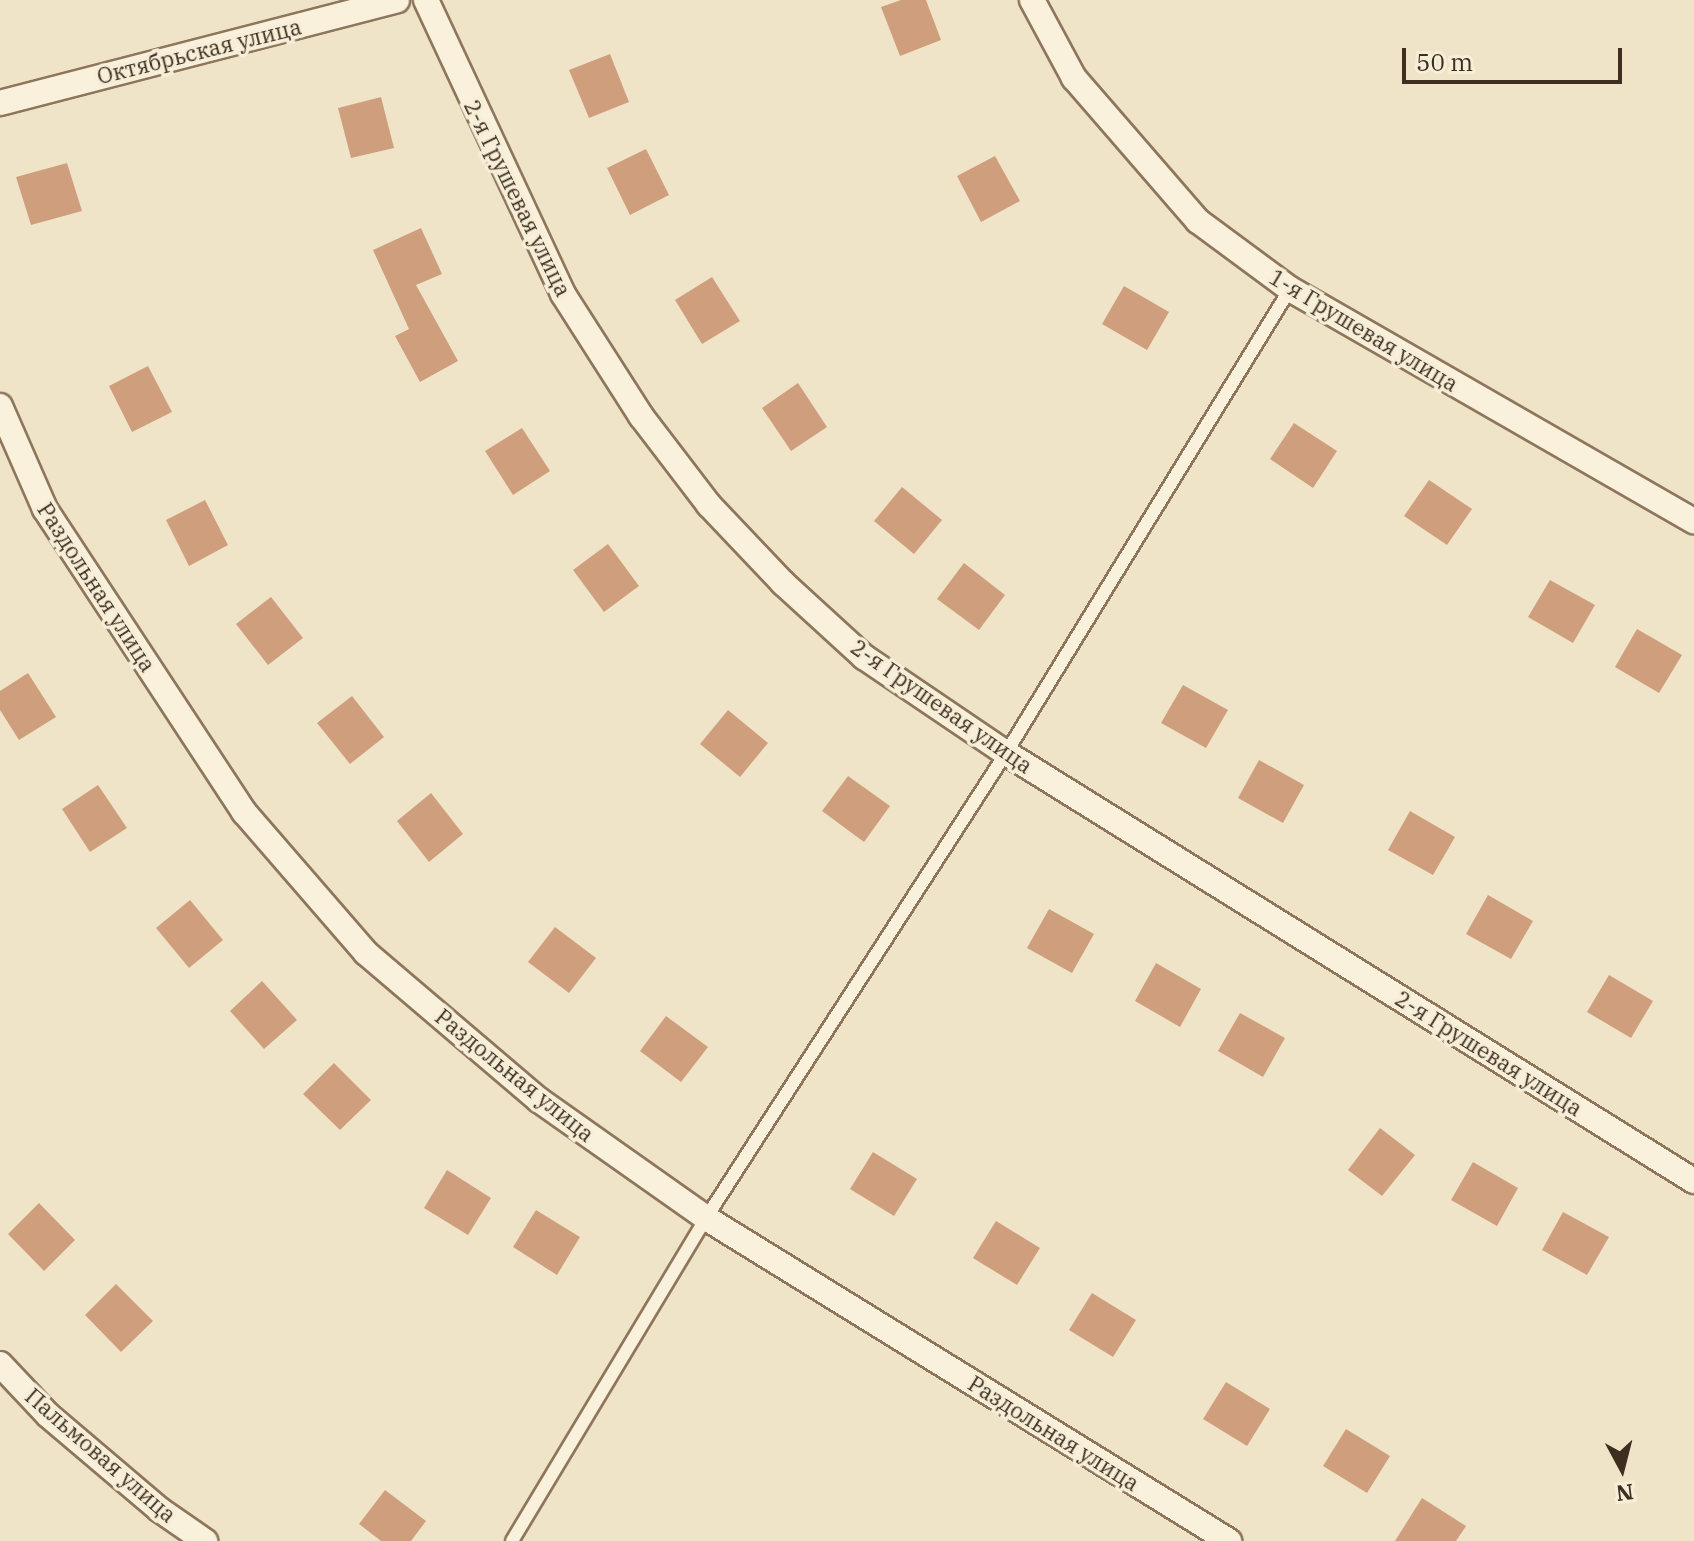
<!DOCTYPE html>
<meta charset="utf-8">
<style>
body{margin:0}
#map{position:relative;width:1694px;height:1541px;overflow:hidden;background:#f0e4c8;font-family:"IBM Plex Serif",serif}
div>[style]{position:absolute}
.building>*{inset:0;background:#cf9f7d}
.roads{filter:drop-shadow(2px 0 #8d765c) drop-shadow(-2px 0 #8d765c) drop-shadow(0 2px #8d765c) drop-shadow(0 -2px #8d765c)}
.service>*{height:12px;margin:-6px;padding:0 6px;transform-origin:6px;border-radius:6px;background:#faf1dc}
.minor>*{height:24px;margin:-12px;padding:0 12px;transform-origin:12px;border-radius:12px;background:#faf1dc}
span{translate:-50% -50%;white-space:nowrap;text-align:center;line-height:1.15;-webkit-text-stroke:7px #f7eed8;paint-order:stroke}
.street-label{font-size:22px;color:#3d2e20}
.north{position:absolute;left:1582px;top:1429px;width:80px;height:80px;-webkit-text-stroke:6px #f7eed8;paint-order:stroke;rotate:173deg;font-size:22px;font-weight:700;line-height:32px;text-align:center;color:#3d2e20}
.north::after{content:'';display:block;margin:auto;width:28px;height:36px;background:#3d2e20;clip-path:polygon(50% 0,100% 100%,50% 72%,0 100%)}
.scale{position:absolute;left:1402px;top:48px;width:220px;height:36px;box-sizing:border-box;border:4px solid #3d2e20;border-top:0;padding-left:10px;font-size:24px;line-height:28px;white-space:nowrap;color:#3d2e20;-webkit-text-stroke:6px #f7eed8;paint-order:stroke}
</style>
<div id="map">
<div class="building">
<i style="clip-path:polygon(901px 0,926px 0,941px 40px,900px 56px,881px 7px)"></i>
<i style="clip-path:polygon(610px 54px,629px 102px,589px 118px,569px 70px)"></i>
<i style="clip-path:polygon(381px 97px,394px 148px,351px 158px,338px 108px)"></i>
<i style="clip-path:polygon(646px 149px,669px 195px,630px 215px,607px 168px)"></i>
<i style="clip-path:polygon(995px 156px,1020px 201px,981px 222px,957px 176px)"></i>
<i style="clip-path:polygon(67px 163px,82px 211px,31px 225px,16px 177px)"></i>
<i style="clip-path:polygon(421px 228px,442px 274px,416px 285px,458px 361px,420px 382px,395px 336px,409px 329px,373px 250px)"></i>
<i style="clip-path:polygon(712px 277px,740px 321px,702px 344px,675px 300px)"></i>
<i style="clip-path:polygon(1124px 286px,1169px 312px,1147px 350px,1102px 324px)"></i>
<i style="clip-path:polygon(148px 366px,172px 412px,132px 432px,109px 386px)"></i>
<i style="clip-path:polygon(798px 383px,827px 427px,791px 451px,762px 408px)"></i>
<i style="clip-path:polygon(1294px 423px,1337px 451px,1313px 488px,1270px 459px)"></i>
<i style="clip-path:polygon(522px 428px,550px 471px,513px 495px,485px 451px)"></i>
<i style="clip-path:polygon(1429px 480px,1472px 509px,1447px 545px,1404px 516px)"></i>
<i style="clip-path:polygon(902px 487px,942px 520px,914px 554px,874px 521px)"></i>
<i style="clip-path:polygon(205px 500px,228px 545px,189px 566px,166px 520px)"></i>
<i style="clip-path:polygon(608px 544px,639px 586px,604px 612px,573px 570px)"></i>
<i style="clip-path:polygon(964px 563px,1005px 595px,979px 630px,937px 599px)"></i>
<i style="clip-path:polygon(1550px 580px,1595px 605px,1573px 643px,1528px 617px)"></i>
<i style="clip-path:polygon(271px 597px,303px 638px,268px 665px,236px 624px)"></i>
<i style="clip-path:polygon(1637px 629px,1682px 655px,1659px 693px,1615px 667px)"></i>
<i style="clip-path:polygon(28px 673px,56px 717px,19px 740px,0 710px,0 691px)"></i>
<i style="clip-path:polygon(1183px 685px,1228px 710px,1206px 748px,1161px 723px)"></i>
<i style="clip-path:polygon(352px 696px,384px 737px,350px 764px,317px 723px)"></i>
<i style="clip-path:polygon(728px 710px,768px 743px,740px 777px,700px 744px)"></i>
<i style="clip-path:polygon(1259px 760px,1304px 785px,1283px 823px,1238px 798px)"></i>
<i style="clip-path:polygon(848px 776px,890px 806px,864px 842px,822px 811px)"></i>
<i style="clip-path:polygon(98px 785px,127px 828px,90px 852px,62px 809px)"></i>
<i style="clip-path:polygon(431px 793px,463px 834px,429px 862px,397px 821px)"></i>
<i style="clip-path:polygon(1410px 811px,1455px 837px,1433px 875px,1388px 850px)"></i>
<i style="clip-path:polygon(1488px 895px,1533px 921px,1511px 959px,1466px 934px)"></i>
<i style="clip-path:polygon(190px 900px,223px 940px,189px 968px,156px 928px)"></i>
<i style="clip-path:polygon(1049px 909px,1094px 934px,1072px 973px,1027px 948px)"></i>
<i style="clip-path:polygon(555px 927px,596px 958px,569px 993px,528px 962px)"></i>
<i style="clip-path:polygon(1156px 963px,1201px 989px,1180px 1027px,1135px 1001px)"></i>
<i style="clip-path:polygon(1609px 975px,1653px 1001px,1631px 1038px,1587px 1012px)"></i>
<i style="clip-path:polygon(262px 981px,297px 1020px,264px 1049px,230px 1011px)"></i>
<i style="clip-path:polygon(1240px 1013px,1285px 1038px,1263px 1077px,1218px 1051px)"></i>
<i style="clip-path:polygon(666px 1016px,708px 1047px,681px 1082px,640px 1051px)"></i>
<i style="clip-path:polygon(334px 1063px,371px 1100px,340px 1130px,303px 1094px)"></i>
<i style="clip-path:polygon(1380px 1128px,1415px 1155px,1382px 1196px,1348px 1170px)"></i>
<i style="clip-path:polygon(873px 1152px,917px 1179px,894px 1216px,850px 1189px)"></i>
<i style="clip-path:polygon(1473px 1162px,1518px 1188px,1497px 1226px,1451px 1200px)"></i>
<i style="clip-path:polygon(447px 1170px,491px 1198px,468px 1235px,424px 1208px)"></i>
<i style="clip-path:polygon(39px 1203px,75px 1240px,44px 1271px,8px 1234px)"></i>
<i style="clip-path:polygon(536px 1210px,580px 1237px,557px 1275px,513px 1247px)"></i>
<i style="clip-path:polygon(1563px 1212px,1609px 1237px,1587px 1275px,1542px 1250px)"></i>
<i style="clip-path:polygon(996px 1221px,1040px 1248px,1017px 1285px,973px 1258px)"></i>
<i style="clip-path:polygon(116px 1284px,153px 1321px,121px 1352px,85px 1315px)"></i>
<i style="clip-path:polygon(1092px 1293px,1136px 1320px,1113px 1357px,1069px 1330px)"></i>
<i style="clip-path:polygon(1226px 1382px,1270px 1409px,1247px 1446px,1203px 1419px)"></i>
<i style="clip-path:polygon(1346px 1429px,1390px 1456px,1367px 1493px,1323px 1466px)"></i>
<i style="clip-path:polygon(385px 1490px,426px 1521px,411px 1541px,381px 1541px,359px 1524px)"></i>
<i style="clip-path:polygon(1422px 1498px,1466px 1526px,1456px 1541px,1395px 1541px)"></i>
</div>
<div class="roads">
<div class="service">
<i style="left:512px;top:1541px;width:377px;rotate:-59deg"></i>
<i style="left:706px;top:1218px;width:553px;rotate:-57.17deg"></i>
<i style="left:1006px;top:753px;width:544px;rotate:-58.53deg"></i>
</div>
<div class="minor">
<i style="left:426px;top:0;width:324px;rotate:65deg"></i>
<i style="left:563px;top:294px;width:145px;rotate:57.4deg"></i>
<i style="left:641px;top:416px;width:112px;rotate:52.6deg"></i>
<i style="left:709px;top:505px;width:108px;rotate:46.5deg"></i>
<i style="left:783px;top:583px;width:110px;rotate:42.4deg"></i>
<i style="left:864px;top:657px;width:171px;rotate:34.1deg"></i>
<i style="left:1006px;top:753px;width:810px;rotate:31.89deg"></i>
<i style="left:1032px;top:0;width:89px;rotate:61.7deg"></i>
<i style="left:1074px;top:78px;width:189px;rotate:49.1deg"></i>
<i style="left:1198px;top:221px;width:114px;rotate:36.5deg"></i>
<i style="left:1290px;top:289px;width:466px;rotate:29.9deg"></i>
<i style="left:0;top:103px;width:410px;rotate:-14.5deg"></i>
<i style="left:0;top:406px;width:112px;rotate:66.4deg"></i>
<i style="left:45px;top:509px;width:363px;rotate:56.7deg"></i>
<i style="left:244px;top:812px;width:186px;rotate:49.1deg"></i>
<i style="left:366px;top:953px;width:227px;rotate:40.4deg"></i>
<i style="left:539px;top:1100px;width:204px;rotate:35.2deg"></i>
<i style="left:706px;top:1218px;width:615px;rotate:31.7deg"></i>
<i style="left:0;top:1364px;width:70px;rotate:46.7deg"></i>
<i style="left:48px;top:1415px;width:147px;rotate:40.3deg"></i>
<i style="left:160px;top:1510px;width:55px;rotate:34.6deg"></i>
</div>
</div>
<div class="street-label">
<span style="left:199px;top:51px;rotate:-14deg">Октябрьская улица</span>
<span style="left:518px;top:198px;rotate:64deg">2-я Грушевая улица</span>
<span style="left:1364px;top:330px;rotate:31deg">1-я Грушевая улица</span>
<span style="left:97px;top:587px;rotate:57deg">Раздольная улица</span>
<span style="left:942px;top:706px;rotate:35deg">2-я Грушевая улица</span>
<span style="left:1489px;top:1053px;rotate:32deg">2-я Грушевая улица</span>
<span style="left:515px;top:1075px;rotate:39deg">Раздольная улица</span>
<span style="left:1054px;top:1433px;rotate:32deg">Раздольная улица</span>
<span style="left:101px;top:1455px;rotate:41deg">Пальмовая улица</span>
</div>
<div class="north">N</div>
<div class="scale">50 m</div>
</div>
